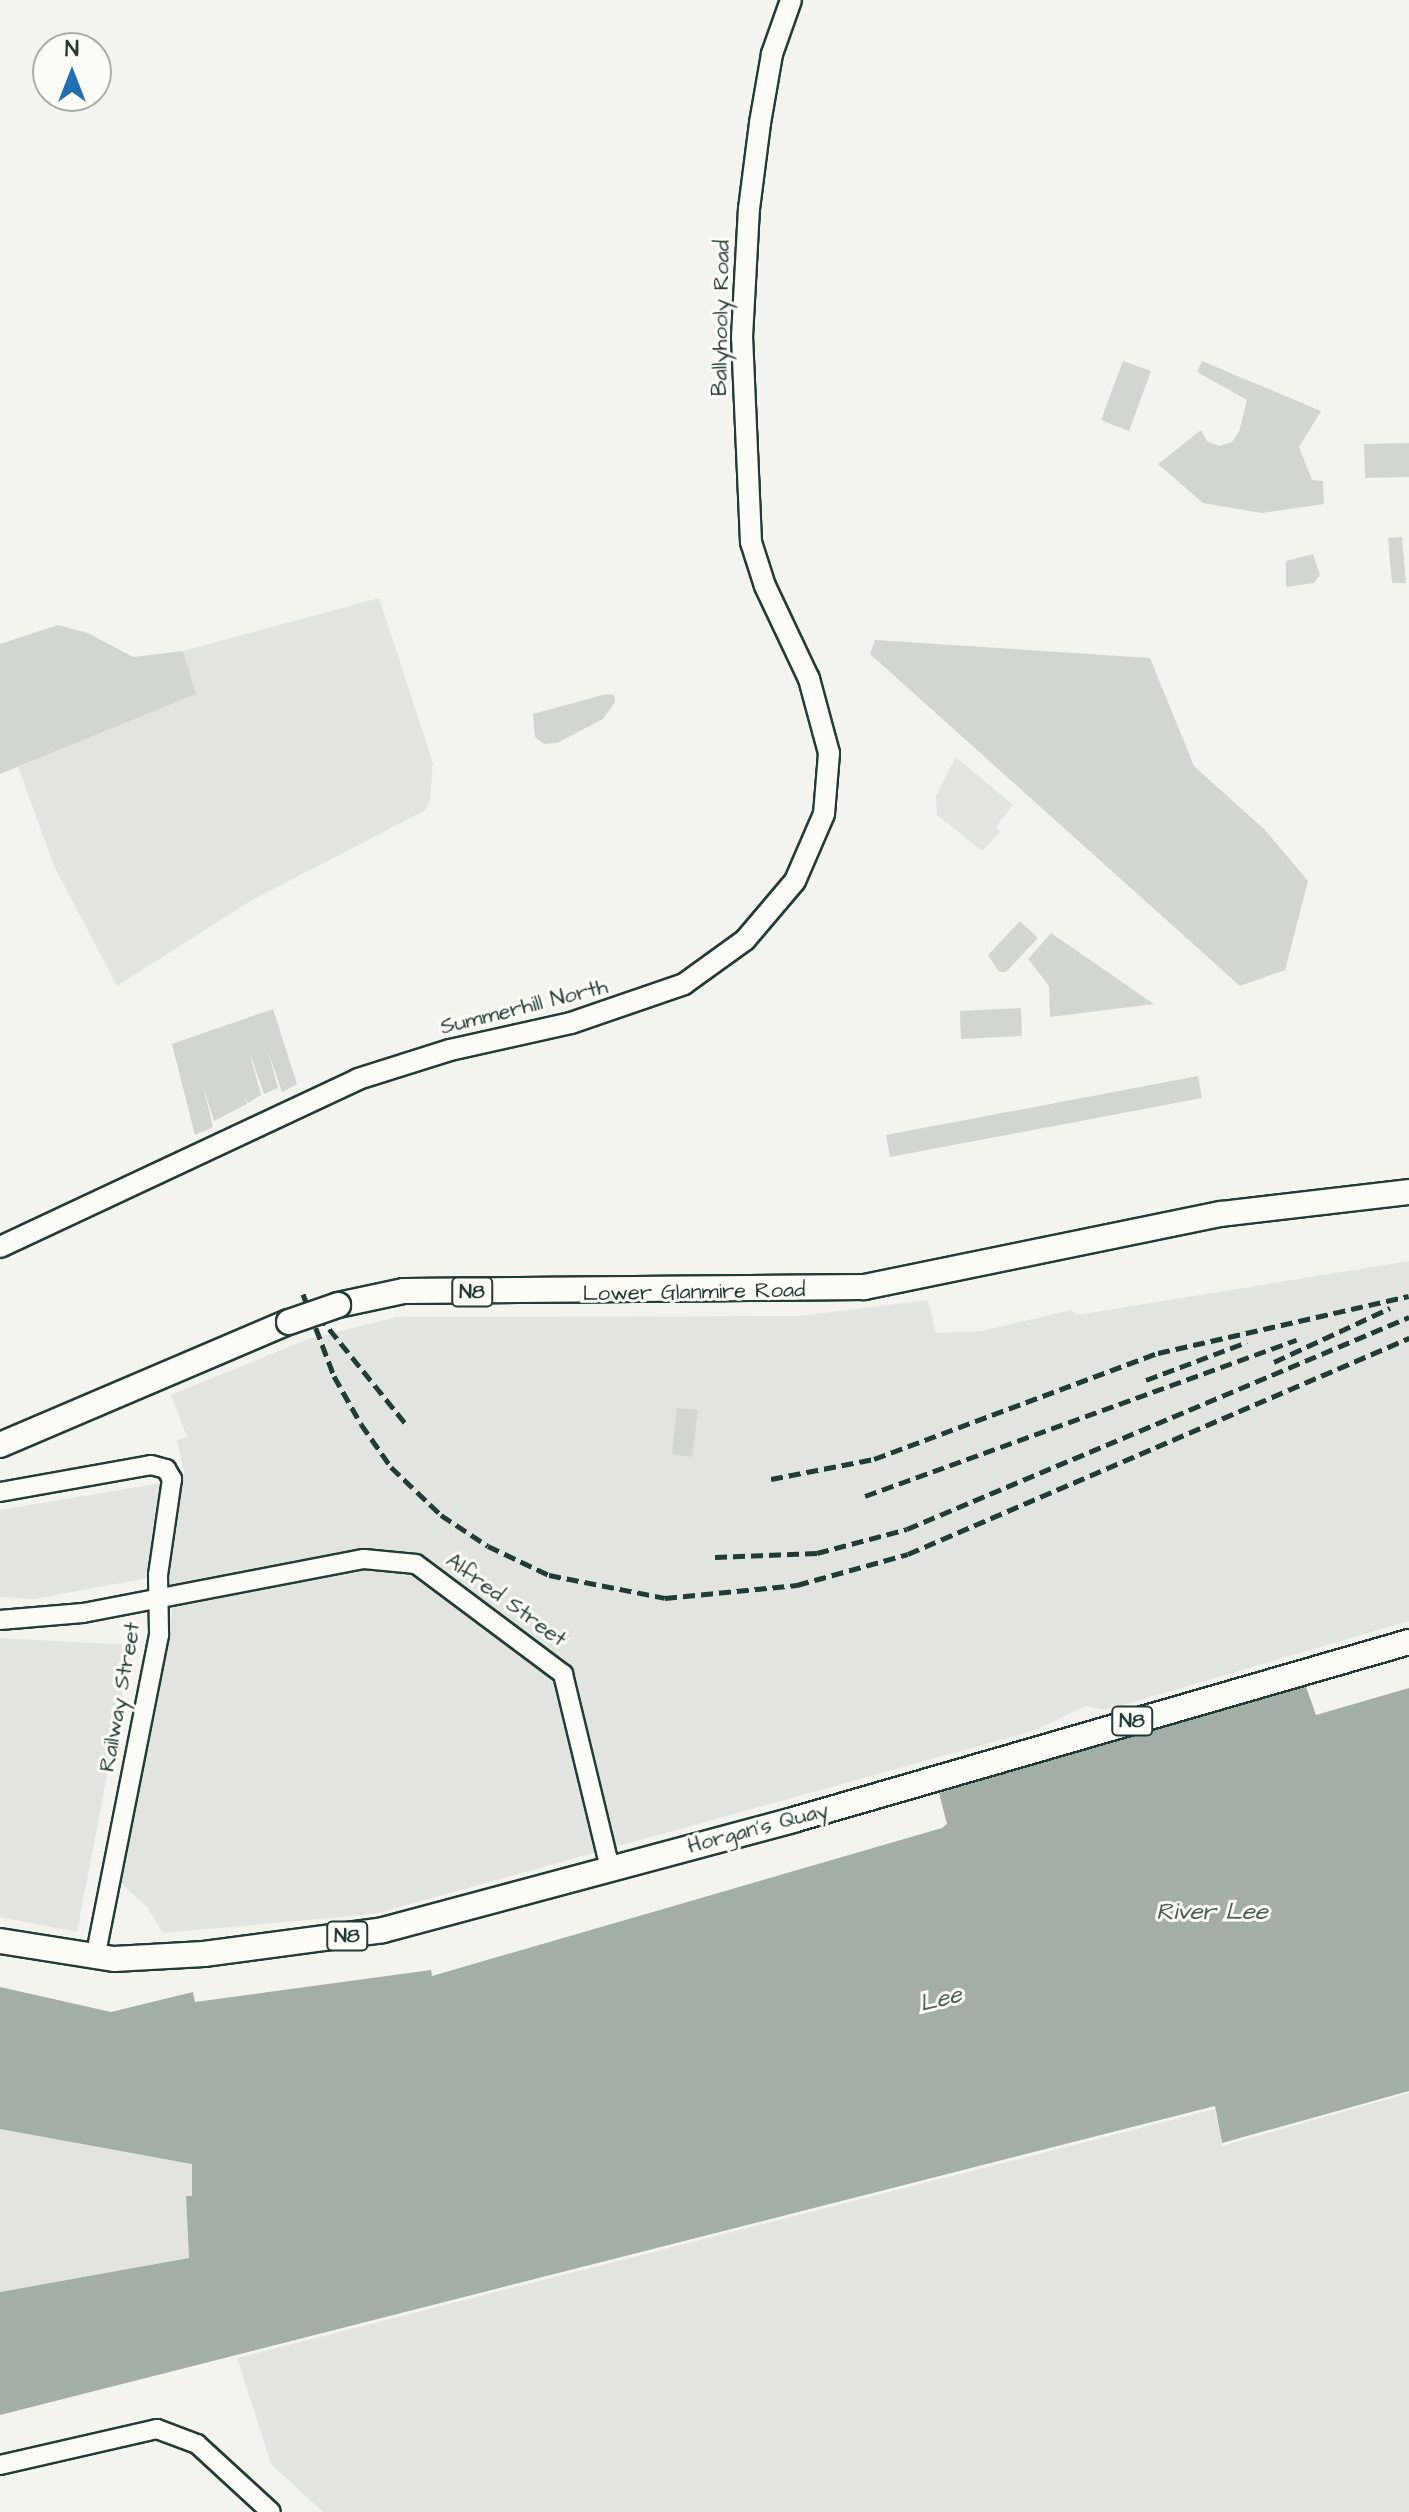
<!DOCTYPE html>
<style>
body{margin:0}
#map{position:relative;width:1409px;height:2512px;overflow:hidden;background:#f4f4ef;font-family:"Architects Daughter",sans-serif}
div>[style]{position:absolute}
.built>*{inset:0;background:#e2e5df}
.green>*{inset:0;background:#d1d6d1}
.water>*{inset:0;background:#a3aea7}
.roads{filter:drop-shadow(2px 0 #1f3d34) drop-shadow(-2px 0 #1f3d34) drop-shadow(0 2px #1f3d34) drop-shadow(0 -2px #1f3d34)}
.tertiary>*{height:18px;margin:-9px;padding:0 9px;transform-origin:9px;border-radius:9px;background:#fdfcf7}
.secondary>*{height:20px;margin:-10px;padding:0 10px;transform-origin:10px;border-radius:10px;background:#fdfcf7}
.trunk>*{height:24px;margin:-12px;padding:0 12px;transform-origin:12px;border-radius:12px;background:#fdfcf7}
.rail>*{height:5px;margin-top:-2.5px;transform-origin:0;background:repeating-linear-gradient(90deg,#1f3d34 0 12px,transparent 0 18px)}
.bridges{filter:drop-shadow(2px 0 #1f3d34) drop-shadow(-2px 0 #1f3d34) drop-shadow(0 2px #1f3d34) drop-shadow(0 -2px #1f3d34)}
.trunk-bridge>*{height:24px;margin:-12px;padding:0 12px;transform-origin:12px;border-radius:12px;background:#fdfcf7}
span{translate:-50% -50%;white-space:nowrap;text-align:center;line-height:1.15;-webkit-text-stroke:6px #fdfcf7;paint-order:stroke}
.shield-label span{padding:2px 6px;background:#fdfcf7;border:2px solid;border-radius:6px;-webkit-text-stroke-width:0}
.shield-label{font-size:20px;color:#1f3d34;font-weight:700}
.street-label{font-size:22px;color:#1f3d34}
.water-label{font-size:24px;color:#475f56;font-style:italic}
.north{position:absolute;left:32px;top:32px;width:80px;height:80px;box-sizing:border-box;background:#fdfcf7;border:2px solid #a4b0a9;border-radius:50%;rotate:0deg;font-size:22px;font-weight:700;line-height:32px;text-align:center;color:#1f3d34}
.north::after{content:'';display:block;margin:auto;width:28px;height:36px;background:#1f6fb2;clip-path:polygon(50% 0,100% 100%,50% 72%,0 100%)}
</style>
<div id="map">
<div class="built">
<i style="clip-path:polygon(379px 598px,433px 763px,430px 801px,424px 811px,252px 900px,117px 986px,54px 866px,18px 767px,195px 694px,183px 651px)"></i>
<i style="clip-path:polygon(956px 757px,1013px 805px,996px 827px,1000px 832px,982px 851px,937px 815px,936px 796px)"></i>
<i style="clip-path:polygon(1409px 1261px,1409px 1621px,1106px 1710px,1085px 1706px,1036px 1730px,374px 1914px,163px 1933px,147px 1907px,121px 1883px,172px 1612px,169px 1561px,184px 1472px,177px 1440px,187px 1437px,171px 1395px,308px 1339px,397px 1317px,799px 1316px,928px 1300px,936px 1333px,982px 1331px,1071px 1310px,1077px 1315px)"></i>
<i style="clip-path:polygon(162px 1483px,148px 1578px,34px 1599px,0 1597px,0 1510px)"></i>
<i style="clip-path:polygon(0 1638px,132px 1645px,77px 1932px,0 1917px)"></i>
<i style="clip-path:polygon(1409px 2093px,1409px 2512px,323px 2512px,271px 2464px,237px 2358px,1215px 2109px,1222px 2146px)"></i>
<i style="clip-path:polygon(0 2129px,192px 2163px,192px 2196px,186px 2196px,189px 2258px,0 2292px)"></i>
</div>
<div class="green">
<i style="clip-path:polygon(1123px 361px,1151px 371px,1129px 431px,1101px 420px)"></i>
<i style="clip-path:polygon(1202px 361px,1321px 411px,1299px 447px,1312px 480px,1323px 481px,1324px 504px,1262px 513px,1203px 503px,1158px 464px,1201px 430px,1207px 441px,1219px 446px,1232px 442px,1239px 432px,1247px 400px,1197px 372px)"></i>
<i style="clip-path:polygon(1409px 443px,1409px 477px,1365px 478px,1364px 444px)"></i>
<i style="clip-path:polygon(1402px 537px,1406px 583px,1392px 583px,1388px 538px)"></i>
<i style="clip-path:polygon(1313px 554px,1320px 575px,1314px 583px,1286px 587px,1286px 561px)"></i>
<i style="clip-path:polygon(58px 625px,88px 633px,133px 657px,183px 651px,196px 694px,0 774px,0 644px)"></i>
<i style="clip-path:polygon(875px 640px,1150px 658px,1194px 766px,1265px 830px,1308px 881px,1285px 970px,1240px 986px,870px 654px)"></i>
<i style="clip-path:polygon(606px 694px,614px 695px,615px 702px,603px 719px,557px 743px,544px 744px,535px 737px,533px 714px)"></i>
<i style="clip-path:polygon(1020px 921px,1038px 938px,1006px 972px,999px 972px,988px 955px)"></i>
<i style="clip-path:polygon(1051px 933px,1154px 1004px,1050px 1017px,1049px 986px,1028px 959px)"></i>
<i style="clip-path:polygon(1021px 1008px,1022px 1036px,961px 1039px,960px 1011px)"></i>
<i style="clip-path:polygon(273px 1009px,297px 1084px,282px 1092px,268px 1051px,278px 1088px,264px 1094px,249px 1051px,261px 1095px,248px 1103px,245px 1098px,247px 1104px,214px 1121px,203px 1086px,213px 1127px,195px 1135px,172px 1044px)"></i>
<i style="clip-path:polygon(1198px 1076px,1202px 1098px,890px 1157px,886px 1135px)"></i>
<i style="clip-path:polygon(677px 1408px,698px 1410px,692px 1457px,672px 1454px)"></i>
</div>
<div class="water">
<i style="clip-path:polygon(1305px 1684px,1316px 1715px,1409px 1688px,1409px 2091px,1222px 2143px,1215px 2106px,0 2415px,0 2292px,189px 2258px,186px 2196px,192px 2196px,192px 2164px,0 2129px,0 1987px,111px 2012px,193px 1992px,195px 2002px,431px 1970px,432px 1976px,942px 1828px,947px 1824px,939px 1793px)"></i>
</div>
<div class="roads">
<div class="tertiary">
<i style="left:0;top:1492px;width:153px;rotate:-10.1deg"></i>
<i style="left:151px;top:1465px;width:16px;rotate:15deg"></i>
<i style="left:166px;top:1469px;width:12px;rotate:59deg"></i>
<i style="left:172px;top:1479px;width:97px;rotate:98.3deg"></i>
<i style="left:158px;top:1575px;width:60px;rotate:89deg"></i>
<i style="left:159px;top:1635px;width:329px;rotate:101.2deg"></i>
<i style="left:0;top:1620px;width:83px;rotate:-4.8deg"></i>
<i style="left:83px;top:1613px;width:286px;rotate:-10.9deg"></i>
<i style="left:364px;top:1559px;width:52px;rotate:5.5deg"></i>
<i style="left:416px;top:1564px;width:184px;rotate:36.8deg"></i>
<i style="left:563px;top:1674px;width:200px;rotate:76.4deg"></i>
<i style="left:0;top:2465px;width:161px;rotate:-12.9deg"></i>
<i style="left:157px;top:2429px;width:43px;rotate:20.6deg"></i>
<i style="left:197px;top:2444px;width:100px;rotate:42.6deg"></i>
</div>
<div class="secondary">
<i style="left:0;top:1247px;width:395px;rotate:-25.1deg"></i>
<i style="left:358px;top:1079px;width:96px;rotate:-17.5deg"></i>
<i style="left:450px;top:1050px;width:124px;rotate:-12.6deg"></i>
<i style="left:571px;top:1023px;width:120px;rotate:-19deg"></i>
<i style="left:684px;top:984px;width:75px;rotate:-35.8deg"></i>
<i style="left:745px;top:940px;width:77px;rotate:-49.7deg"></i>
<i style="left:795px;top:881px;width:73px;rotate:-66.6deg"></i>
<i style="left:824px;top:814px;width:61px;rotate:-85.3deg"></i>
<i style="left:829px;top:753px;width:77px;rotate:-105.1deg"></i>
<i style="left:809px;top:679px;width:103px;rotate:-115.3deg"></i>
<i style="left:765px;top:586px;width:46px;rotate:-107.7deg"></i>
<i style="left:751px;top:542px;width:205px;rotate:-92.5deg"></i>
<i style="left:742px;top:337px;width:128px;rotate:-86.9deg"></i>
<i style="left:749px;top:209px;width:87px;rotate:-82.7deg"></i>
<i style="left:760px;top:123px;width:70px;rotate:-80.1deg"></i>
<i style="left:772px;top:54px;width:57px;rotate:-70.6deg"></i>
</div>
<div class="trunk">
<i style="left:338px;top:1305px;width:67px;rotate:-12deg"></i>
<i style="left:404px;top:1291px;width:460px;rotate:-0.5deg"></i>
<i style="left:864px;top:1287px;width:364px;rotate:-11.6deg"></i>
<i style="left:1221px;top:1214px;width:189px;rotate:-6.7deg"></i>
<i style="left:0;top:1445px;width:314px;rotate:-23.1deg"></i>
<i style="left:0;top:1941px;width:115px;rotate:9deg"></i>
<i style="left:114px;top:1959px;width:90px;rotate:-3.2deg"></i>
<i style="left:204px;top:1954px;width:181px;rotate:-7.6deg"></i>
<i style="left:383px;top:1930px;width:424px;rotate:-15deg"></i>
<i style="left:793px;top:1820px;width:641px;rotate:-16.12deg"></i>
</div>
</div>
<div class="rail">
<i style="left:303px;top:1294px;width:88px;rotate:69.3deg"></i>
<i style="left:334px;top:1376px;width:55px;rotate:60.6deg"></i>
<i style="left:361px;top:1424px;width:52px;rotate:55.1deg"></i>
<i style="left:391px;top:1467px;width:69px;rotate:43.8deg"></i>
<i style="left:441px;top:1515px;width:56px;rotate:33.4deg"></i>
<i style="left:488px;top:1546px;width:68px;rotate:25.4deg"></i>
<i style="left:549px;top:1575px;width:118px;rotate:11.2deg"></i>
<i style="left:665px;top:1598px;width:133px;rotate:-5.6deg"></i>
<i style="left:797px;top:1585px;width:115px;rotate:-15.6deg"></i>
<i style="left:908px;top:1554px;width:546px;rotate:-23.32deg"></i>
<i style="left:318px;top:1315px;width:140px;rotate:51.1deg"></i>
<i style="left:1274px;top:1362px;width:128px;rotate:-25deg"></i>
<i style="left:1146px;top:1380px;width:108px;rotate:-20.6deg"></i>
<i style="left:771px;top:1479px;width:105px;rotate:-11deg"></i>
<i style="left:874px;top:1459px;width:303px;rotate:-20.5deg"></i>
<i style="left:1158px;top:1353px;width:257px;rotate:-12.8deg"></i>
<i style="left:865px;top:1496px;width:459px;rotate:-19.9deg"></i>
<i style="left:715px;top:1557px;width:102px;rotate:-2.2deg"></i>
<i style="left:817px;top:1553px;width:93px;rotate:-14.9deg"></i>
<i style="left:907px;top:1529px;width:545px;rotate:-22.89deg"></i>
</div>
<div class="bridges">
<div class="trunk-bridge">
<i style="left:289px;top:1322px;width:52px;rotate:-19.1deg"></i>
</div>
</div>
<div class="shield-label">
<span style="left:472px;top:1292px">N8</span>
<span style="left:1132px;top:1721px">N8</span>
<span style="left:347px;top:1936px">N8</span>
</div>
<div class="street-label">
<span style="left:721px;top:318px;rotate:-89deg">Ballyhooly Road</span>
<span style="left:524px;top:1007px;rotate:-14deg">Summerhill North</span>
<span style="left:694px;top:1292px;rotate:-1deg">Lower Glanmire Road</span>
<span style="left:506px;top:1600px;rotate:36deg">Alfred Street</span>
<span style="left:120px;top:1697px;rotate:-80deg">Railway Street</span>
<span style="left:758px;top:1828px;rotate:-15deg">Horgan's Quay</span>
</div>
<div class="water-label">
<span style="left:1212px;top:1913px">River Lee</span>
<span style="left:941px;top:2000px;rotate:-14deg">Lee</span>
</div>
<div class="north">N</div>
</div>
